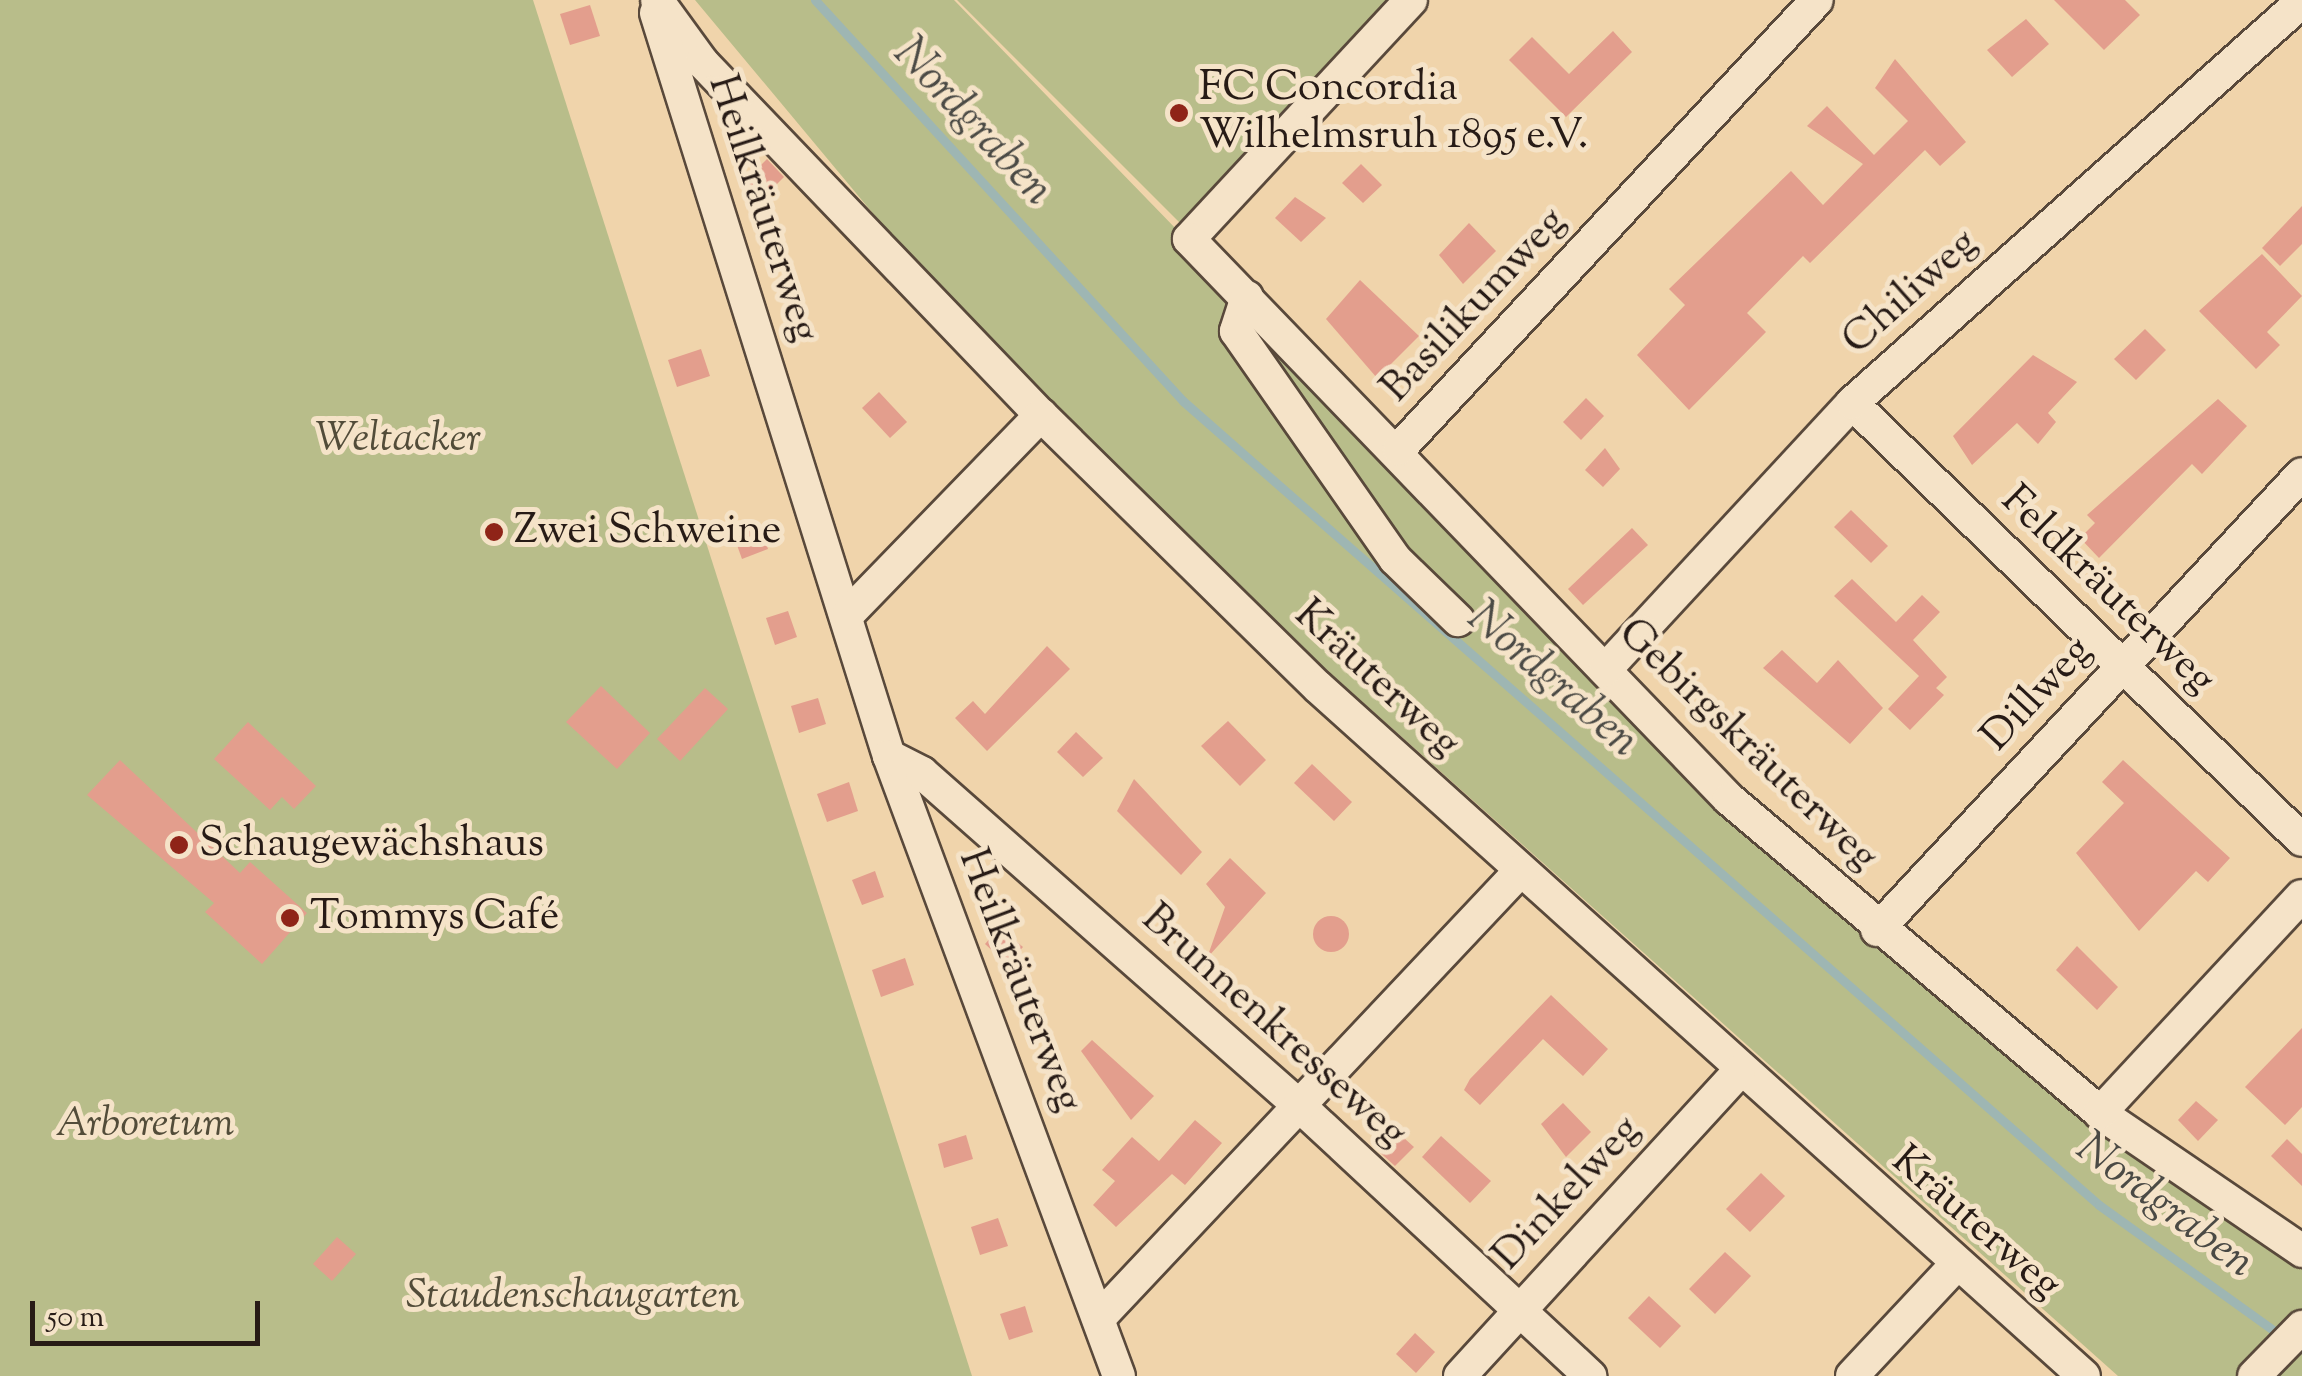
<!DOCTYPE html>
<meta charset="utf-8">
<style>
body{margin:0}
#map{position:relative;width:2302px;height:1376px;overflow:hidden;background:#f0d4ab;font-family:"Sorts Mill Goudy",serif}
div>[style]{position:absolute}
.green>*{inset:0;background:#b8bd8a}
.stream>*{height:9px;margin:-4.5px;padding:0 4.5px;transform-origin:4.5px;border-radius:4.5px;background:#9eb6b3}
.building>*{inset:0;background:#e39e8d}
.round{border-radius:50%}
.roads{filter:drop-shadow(2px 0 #59493b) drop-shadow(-2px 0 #59493b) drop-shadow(0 2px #59493b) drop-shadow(0 -2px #59493b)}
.minor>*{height:32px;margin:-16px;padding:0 16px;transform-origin:16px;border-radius:16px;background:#f5e3c8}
.dots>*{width:28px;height:28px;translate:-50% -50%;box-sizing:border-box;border:5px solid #f5e3c8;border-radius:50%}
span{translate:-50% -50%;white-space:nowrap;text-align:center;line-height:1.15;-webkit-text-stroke:10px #f5e3c8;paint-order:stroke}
.poi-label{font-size:42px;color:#271b16}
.left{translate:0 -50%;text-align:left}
.street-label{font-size:42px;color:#271b16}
.park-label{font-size:42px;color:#524c39;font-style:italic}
.water-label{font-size:45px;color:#4b4a45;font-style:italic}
.scale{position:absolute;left:30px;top:1301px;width:230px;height:45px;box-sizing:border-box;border:5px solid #271b16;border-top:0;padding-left:12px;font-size:30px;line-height:35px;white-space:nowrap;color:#271b16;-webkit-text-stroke:8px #f5e3c8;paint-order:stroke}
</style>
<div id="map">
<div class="green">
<i style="clip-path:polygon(0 0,533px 0,972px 1376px,0 1376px)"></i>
<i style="clip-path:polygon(695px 0,954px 0,1729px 799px,2302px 1251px,2302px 1376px,2118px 1376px,1041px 415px)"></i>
<i style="clip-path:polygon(957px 0,1392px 0,1183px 226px)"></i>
</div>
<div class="stream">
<i style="left:815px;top:0;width:544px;rotate:47.46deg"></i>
<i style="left:1183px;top:401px;width:1219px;rotate:41.27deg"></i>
<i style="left:2099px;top:1205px;width:224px;rotate:35.7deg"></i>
</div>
<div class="building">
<i style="clip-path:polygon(2054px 0,2125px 0,2140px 15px,2104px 50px)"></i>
<i style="clip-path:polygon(590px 5px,600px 36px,570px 45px,560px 14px)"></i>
<i style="clip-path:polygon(2026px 19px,2049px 44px,2012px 77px,1987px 50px)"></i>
<i style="clip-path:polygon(1613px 31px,1632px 52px,1566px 117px,1509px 60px,1532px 37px,1569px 74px)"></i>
<i style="clip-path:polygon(1895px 59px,1966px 142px,1940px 166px,1925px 150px,1810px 263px,1803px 256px,1747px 313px,1766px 332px,1689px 410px,1637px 355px,1685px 305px,1669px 289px,1791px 171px,1823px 205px,1863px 164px,1807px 126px,1827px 106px,1874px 155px,1908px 121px,1875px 88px)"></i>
<i style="clip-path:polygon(767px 159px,784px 177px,758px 203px,741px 185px)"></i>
<i style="clip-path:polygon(1361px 164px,1382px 185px,1363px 203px,1342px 183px)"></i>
<i style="clip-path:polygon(1295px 197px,1326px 218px,1301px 242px,1275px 218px)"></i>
<i style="clip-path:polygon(2302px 206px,2302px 244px,2280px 266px,2262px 248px)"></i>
<i style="clip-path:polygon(1469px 223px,1496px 251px,1463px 284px,1439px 255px)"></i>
<i style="clip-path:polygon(2262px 254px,2302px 296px,2267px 332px,2280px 345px,2256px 369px,2199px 311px)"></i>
<i style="clip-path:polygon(1360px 280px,1419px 336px,1377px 378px,1326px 319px)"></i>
<i style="clip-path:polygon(2145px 329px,2166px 350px,2136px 380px,2114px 359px)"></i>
<i style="clip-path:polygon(701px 349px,710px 376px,677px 387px,668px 360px)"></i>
<i style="clip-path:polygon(2033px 355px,2077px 382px,2048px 413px,2056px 422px,2038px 444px,2017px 423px,1972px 465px,1953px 436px)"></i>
<i style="clip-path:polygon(879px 392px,907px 422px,890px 438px,862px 408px)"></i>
<i style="clip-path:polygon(1586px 398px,1604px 416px,1581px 440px,1563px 422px)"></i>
<i style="clip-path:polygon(2218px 399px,2247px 426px,2202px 474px,2192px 464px,2099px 558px,2080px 538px,2095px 523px,2087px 515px)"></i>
<i style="clip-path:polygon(1605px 448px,1620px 469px,1603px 487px,1585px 470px)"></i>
<i style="clip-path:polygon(1851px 510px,1888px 546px,1871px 563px,1834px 527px)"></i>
<i style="clip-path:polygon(759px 524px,768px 549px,742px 559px,733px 534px)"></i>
<i style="clip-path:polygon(1632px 528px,1648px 545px,1583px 605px,1568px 589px)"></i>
<i style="clip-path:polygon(1852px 579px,1896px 622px,1922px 595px,1940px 612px,1913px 640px,1947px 677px,1936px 688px,1944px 695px,1910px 730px,1888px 709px,1919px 676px,1834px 596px)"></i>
<i style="clip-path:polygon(788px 611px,797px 637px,775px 645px,766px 618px)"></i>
<i style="clip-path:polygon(1047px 646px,1070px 669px,987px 751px,955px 718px,973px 701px,985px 714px)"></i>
<i style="clip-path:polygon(1782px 650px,1817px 683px,1838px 660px,1883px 708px,1850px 744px,1763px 668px)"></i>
<i style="clip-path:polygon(601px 686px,650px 733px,617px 769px,566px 722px)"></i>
<i style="clip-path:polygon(705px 688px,728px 709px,680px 761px,657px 739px)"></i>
<i style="clip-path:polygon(818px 698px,826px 724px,799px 733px,791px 706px)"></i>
<i style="clip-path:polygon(1228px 721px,1266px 760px,1240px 786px,1201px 746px)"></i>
<i style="clip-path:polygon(248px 722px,316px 786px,294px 809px,282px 797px,270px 810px,214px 759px)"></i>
<i style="clip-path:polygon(1076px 732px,1103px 758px,1083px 777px,1057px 752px)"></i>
<i style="clip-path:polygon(120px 760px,240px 873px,250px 862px,307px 913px,262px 964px,205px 912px,214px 903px,87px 795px)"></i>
<i style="clip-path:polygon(2123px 760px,2230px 858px,2208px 882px,2196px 871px,2139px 931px,2076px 853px,2124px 803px,2102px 782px)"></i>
<i style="clip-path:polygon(1312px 764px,1352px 802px,1334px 821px,1294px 783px)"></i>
<i style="clip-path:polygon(1134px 779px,1202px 852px,1181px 875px,1117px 811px)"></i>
<i style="clip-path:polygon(849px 782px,858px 811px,827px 822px,817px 794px)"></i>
<i style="clip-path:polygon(1230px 858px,1266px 893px,1207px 958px,1225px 907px,1206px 884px)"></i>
<i style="clip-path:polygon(875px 871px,884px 897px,862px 905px,852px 880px)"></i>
<i class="round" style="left:1313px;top:916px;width:36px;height:36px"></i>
<i style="clip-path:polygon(1000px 927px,1023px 947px,1007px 964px,985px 944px)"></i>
<i style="clip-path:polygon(2077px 946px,2118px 987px,2097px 1010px,2056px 970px)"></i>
<i style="clip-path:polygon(905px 958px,914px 985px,881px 997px,872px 970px)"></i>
<i style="clip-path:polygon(1551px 995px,1608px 1049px,1583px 1076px,1543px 1039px,1480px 1105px,1464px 1090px,1470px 1079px)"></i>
<i style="clip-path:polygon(2302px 1028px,2302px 1107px,2285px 1125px,2245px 1087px)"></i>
<i style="clip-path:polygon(1092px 1040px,1154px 1096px,1131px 1120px,1081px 1051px)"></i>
<i style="clip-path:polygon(2196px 1101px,2218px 1120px,2198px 1141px,2178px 1120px)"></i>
<i style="clip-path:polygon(1563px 1103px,1591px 1132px,1566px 1157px,1541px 1124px)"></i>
<i style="clip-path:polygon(1195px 1120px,1222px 1143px,1185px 1185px,1172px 1174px,1116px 1227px,1093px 1205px,1115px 1181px,1102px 1170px,1132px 1137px,1159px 1161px)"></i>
<i style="clip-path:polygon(1394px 1129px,1414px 1147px,1395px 1166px,1375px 1148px)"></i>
<i style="clip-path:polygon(966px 1135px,973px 1159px,944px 1168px,938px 1144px)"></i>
<i style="clip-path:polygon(1441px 1136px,1491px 1181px,1470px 1203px,1422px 1157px)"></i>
<i style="clip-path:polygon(2287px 1139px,2302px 1154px,2302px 1186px,2271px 1156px)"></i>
<i style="clip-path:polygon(1761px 1173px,1785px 1196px,1750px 1232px,1726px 1209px)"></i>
<i style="clip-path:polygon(998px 1218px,1008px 1246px,980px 1255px,971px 1227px)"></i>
<i style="clip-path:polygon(337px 1237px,356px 1254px,332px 1281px,313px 1264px)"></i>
<i style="clip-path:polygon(1725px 1252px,1751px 1276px,1715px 1314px,1689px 1289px)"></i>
<i style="clip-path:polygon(1649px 1296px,1681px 1326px,1660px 1348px,1628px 1318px)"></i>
<i style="clip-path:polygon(1025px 1306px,1033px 1332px,1009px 1340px,1000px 1314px)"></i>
<i style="clip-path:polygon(1415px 1333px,1435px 1352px,1416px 1373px,1396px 1354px)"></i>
</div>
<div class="roads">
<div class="minor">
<i style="left:657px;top:0;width:77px;rotate:54deg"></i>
<i style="left:702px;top:62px;width:489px;rotate:46.2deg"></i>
<i style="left:1041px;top:415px;width:388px;rotate:44.5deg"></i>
<i style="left:1318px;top:687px;width:1030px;rotate:41.97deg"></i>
<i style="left:1411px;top:0;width:326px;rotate:132.9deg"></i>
<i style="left:1189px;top:239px;width:778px;rotate:46.04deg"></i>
<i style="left:1729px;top:799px;width:486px;rotate:40.2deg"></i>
<i style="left:2100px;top:1113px;width:245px;rotate:34.3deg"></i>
<i style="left:656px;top:13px;width:779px;rotate:72.59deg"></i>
<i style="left:889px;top:756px;width:661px;rotate:69.65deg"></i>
<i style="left:1247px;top:297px;width:36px;rotate:108deg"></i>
<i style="left:1236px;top:331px;width:278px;rotate:55.1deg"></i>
<i style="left:1395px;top:559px;width:88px;rotate:44.1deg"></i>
<i style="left:1852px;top:403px;width:627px;rotate:44.16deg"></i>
<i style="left:1399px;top:449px;width:613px;rotate:-47.05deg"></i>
<i style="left:849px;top:613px;width:276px;rotate:-45.9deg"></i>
<i style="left:1605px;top:670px;width:364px;rotate:-47.2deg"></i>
<i style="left:1852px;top:403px;width:598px;rotate:-41.74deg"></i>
<i style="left:889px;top:756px;width:37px;rotate:27deg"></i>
<i style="left:922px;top:773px;width:509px;rotate:41.42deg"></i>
<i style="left:1304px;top:1110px;width:391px;rotate:42.9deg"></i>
<i style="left:1877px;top:930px;width:623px;rotate:-47.02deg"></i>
<i style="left:2100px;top:1113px;width:296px;rotate:-47.1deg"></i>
<i style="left:1099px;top:1318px;width:615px;rotate:-46.71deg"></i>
<i style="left:1460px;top:1376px;width:413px;rotate:-47.5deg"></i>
<i style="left:1852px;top:1376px;width:152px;rotate:-46.9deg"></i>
<i style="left:2254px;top:1376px;width:69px;rotate:-45.6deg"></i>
</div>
</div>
<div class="dots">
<i style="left:1179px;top:113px;background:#8f2418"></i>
<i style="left:494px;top:532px;background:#8f2418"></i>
<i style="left:179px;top:845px;background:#8f2418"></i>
<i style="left:290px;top:918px;background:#8f2418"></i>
</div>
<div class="poi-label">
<span class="left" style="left:1199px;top:113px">FC Concordia<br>Wilhelmsruh 1895 e.V.</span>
<span class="left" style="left:514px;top:532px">Zwei Schweine</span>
<span class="left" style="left:199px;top:845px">Schaugewächshaus</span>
<span class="left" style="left:310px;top:918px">Tommys Café</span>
</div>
<div class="street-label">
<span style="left:762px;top:209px;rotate:72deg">Heilkräuterweg</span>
<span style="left:1911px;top:293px;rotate:-42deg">Chiliweg</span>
<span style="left:1475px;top:306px;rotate:-47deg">Basilikumweg</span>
<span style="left:2107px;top:591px;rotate:44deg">Feldkräuterweg</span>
<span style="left:1376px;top:680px;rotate:43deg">Kräuterweg</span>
<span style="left:2038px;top:695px;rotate:-47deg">Dillweg</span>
<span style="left:1747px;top:746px;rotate:44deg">Gebirgskräuterweg</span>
<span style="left:1019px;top:981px;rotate:69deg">Heilkräuterweg</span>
<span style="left:1273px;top:1027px;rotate:42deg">Brunnenkresseweg</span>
<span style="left:1568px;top:1194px;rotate:-47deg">Dinkelweg</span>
<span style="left:1975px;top:1224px;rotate:41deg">Kräuterweg</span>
</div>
<div class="park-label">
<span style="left:398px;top:440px">Weltacker</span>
<span style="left:145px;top:1125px">Arboretum</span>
<span style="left:573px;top:1297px">Staudenschaugarten</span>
</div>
<div class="water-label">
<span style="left:972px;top:123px;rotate:47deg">Nordgraben</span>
<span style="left:1552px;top:681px;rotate:41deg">Nordgraben</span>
<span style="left:2164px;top:1207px;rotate:37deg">Nordgraben</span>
</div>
<div class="scale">50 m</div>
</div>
